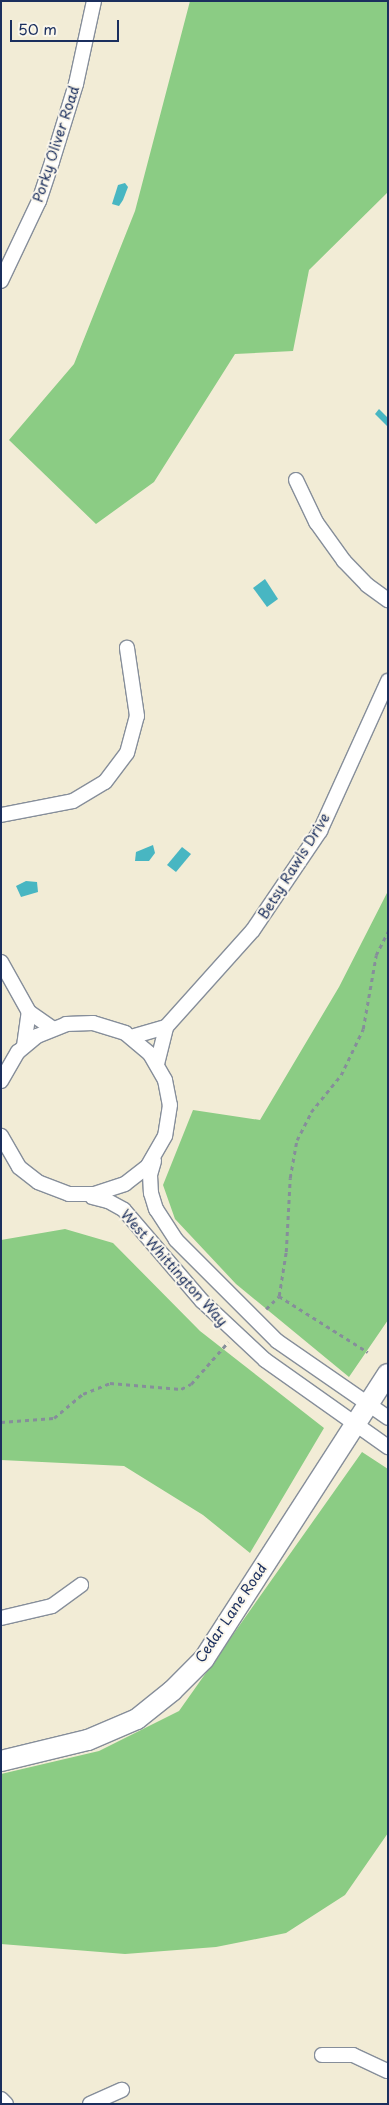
<!DOCTYPE html>
<style>
body{margin:0}
#map{position:relative;width:389px;height:2105px;overflow:hidden;background:#f2ecd6;font-family:"Playpen Sans",sans-serif}
div>[style]{position:absolute}
.green>*{inset:0;background:#8bcc84}
.water>*{inset:0;background:#48b6c2}
.path>*{height:2.5px;margin-top:-1.25px;transform-origin:0;background:repeating-linear-gradient(90deg,#868e9a 0 4px,transparent 0 8px)}
.roads{filter:drop-shadow(1px 0 #868e9a) drop-shadow(-1px 0 #868e9a) drop-shadow(0 1px #868e9a) drop-shadow(0 -1px #868e9a)}
.street>*{height:14px;margin:-7px;padding:0 7px;transform-origin:7px;border-radius:7px;background:#fff}
.secondary>*{height:20px;margin:-10px;padding:0 10px;transform-origin:10px;border-radius:10px;background:#fff}
span{translate:-50% -50%;white-space:nowrap;text-align:center;line-height:1.15;-webkit-text-stroke:4px #fbf7ec;paint-order:stroke}
.street-label{font-size:14px;color:#1b2f5e}
.frame{position:absolute;inset:0;border:2px solid #1b2f5e;pointer-events:none}
.scale{position:absolute;left:10px;top:20px;width:109px;height:22px;box-sizing:border-box;border:2px solid #1b2f5e;border-top:0;padding-left:6px;font-size:15px;line-height:18px;white-space:nowrap;color:#1b2f5e;-webkit-text-stroke:4px #fbf7ec;paint-order:stroke}
</style>
<div id="map">
<div class="green">
<i style="clip-path:polygon(190px 1px,388px 1px,388px 192px,309px 270px,293px 351px,235px 354px,154px 482px,96px 524px,9px 440px,74px 364px,135px 211px)"></i>
<i style="clip-path:polygon(388px 891px,388px 1320px,349px 1377px,236px 1284px,175px 1219px,163px 1185px,193px 1110px,260px 1120px,339px 987px)"></i>
<i style="clip-path:polygon(65px 1229px,113px 1243px,200px 1331px,324px 1428px,250px 1553px,203px 1515px,124px 1466px,1px 1460px,1px 1240px)"></i>
<i style="clip-path:polygon(362px 1452px,388px 1469px,388px 1833px,345px 1895px,286px 1933px,216px 1947px,125px 1954px,1px 1944px,1px 1774px,99px 1751px,179px 1711px)"></i>
</div>
<div class="water">
<i style="clip-path:polygon(125px 183px,128px 187px,123px 200px,119px 206px,112px 204px,118px 185px)"></i>
<i style="clip-path:polygon(379px 409px,388px 418px,387px 426px,375px 414px)"></i>
<i style="clip-path:polygon(265px 579px,278px 599px,267px 607px,253px 588px)"></i>
<i style="clip-path:polygon(153px 845px,155px 853px,149px 861px,135px 861px,136px 852px)"></i>
<i style="clip-path:polygon(182px 847px,191px 854px,176px 872px,167px 865px)"></i>
<i style="clip-path:polygon(26px 881px,37px 882px,38px 892px,21px 897px,16px 886px)"></i>
</div>
<div class="path">
<i style="left:279px;top:1296px;width:45px;rotate:-81deg"></i>
<i style="left:286px;top:1252px;width:74px;rotate:-86.9deg"></i>
<i style="left:290px;top:1178px;width:39px;rotate:-80deg"></i>
<i style="left:297px;top:1140px;width:31px;rotate:-63deg"></i>
<i style="left:311px;top:1112px;width:48px;rotate:-51deg"></i>
<i style="left:341px;top:1075px;width:51px;rotate:-64.4deg"></i>
<i style="left:363px;top:1029px;width:75px;rotate:-80deg"></i>
<i style="left:376px;top:955px;width:27px;rotate:-63deg"></i>
<i style="left:266px;top:1309px;width:18px;rotate:-45deg"></i>
<i style="left:279px;top:1296px;width:105px;rotate:32.2deg"></i>
<i style="left:1px;top:1422px;width:53px;rotate:-4.3deg"></i>
<i style="left:54px;top:1418px;width:38px;rotate:-40deg"></i>
<i style="left:83px;top:1394px;width:29px;rotate:-22deg"></i>
<i style="left:110px;top:1383px;width:71px;rotate:4.8deg"></i>
<i style="left:181px;top:1389px;width:11px;rotate:-27deg"></i>
<i style="left:191px;top:1384px;width:56px;rotate:-48.6deg"></i>
</div>
<div class="roads">
<div class="street">
<i style="left:1px;top:281px;width:89px;rotate:-64.6deg"></i>
<i style="left:39px;top:201px;width:41px;rotate:-71.6deg"></i>
<i style="left:52px;top:162px;width:82px;rotate:-72.9deg"></i>
<i style="left:76px;top:84px;width:85px;rotate:-77.8deg"></i>
<i style="left:296px;top:480px;width:47px;rotate:64.5deg"></i>
<i style="left:316px;top:522px;width:48px;rotate:54.3deg"></i>
<i style="left:344px;top:561px;width:33px;rotate:46deg"></i>
<i style="left:367px;top:585px;width:26px;rotate:36deg"></i>
<i style="left:1px;top:815px;width:73px;rotate:-11deg"></i>
<i style="left:73px;top:801px;width:37px;rotate:-31deg"></i>
<i style="left:105px;top:782px;width:36px;rotate:-53deg"></i>
<i style="left:127px;top:753px;width:38px;rotate:-75deg"></i>
<i style="left:137px;top:716px;width:69px;rotate:-98.4deg"></i>
<i style="left:1px;top:962px;width:57px;rotate:60.8deg"></i>
<i style="left:29px;top:1012px;width:28px;rotate:35deg"></i>
<i style="left:131px;top:1037px;width:36px;rotate:-16deg"></i>
<i style="left:24px;top:1046px;width:34px;rotate:-82deg"></i>
<i style="left:157px;top:1064px;width:38px;rotate:-76deg"></i>
<i style="left:166px;top:1027px;width:130px;rotate:-48.1deg"></i>
<i style="left:253px;top:930px;width:120px;rotate:-55.9deg"></i>
<i style="left:320px;top:831px;width:165px;rotate:-65.6deg"></i>
<i style="left:1px;top:1081px;width:34px;rotate:-60deg"></i>
<i style="left:18px;top:1052px;width:25px;rotate:-40deg"></i>
<i style="left:37px;top:1036px;width:31px;rotate:-22deg"></i>
<i style="left:66px;top:1024px;width:27px;rotate:-2deg"></i>
<i style="left:93px;top:1023px;width:34px;rotate:17deg"></i>
<i style="left:125px;top:1033px;width:33px;rotate:40deg"></i>
<i style="left:150px;top:1054px;width:30px;rotate:60deg"></i>
<i style="left:165px;top:1080px;width:25px;rotate:79deg"></i>
<i style="left:170px;top:1105px;width:31px;rotate:99deg"></i>
<i style="left:165px;top:1136px;width:34px;rotate:120deg"></i>
<i style="left:148px;top:1166px;width:29px;rotate:142deg"></i>
<i style="left:125px;top:1184px;width:32px;rotate:162deg"></i>
<i style="left:95px;top:1194px;width:26px;rotate:180deg"></i>
<i style="left:69px;top:1194px;width:33px;rotate:-159deg"></i>
<i style="left:38px;top:1182px;width:24px;rotate:-142deg"></i>
<i style="left:19px;top:1167px;width:36px;rotate:-120deg"></i>
<i style="left:154px;top:1161px;width:15px;rotate:106deg"></i>
<i style="left:150px;top:1175px;width:18px;rotate:87deg"></i>
<i style="left:151px;top:1193px;width:17px;rotate:73deg"></i>
<i style="left:156px;top:1209px;width:37px;rotate:57deg"></i>
<i style="left:176px;top:1240px;width:143px;rotate:45deg"></i>
<i style="left:277px;top:1341px;width:135px;rotate:34.7deg"></i>
<i style="left:92px;top:1197px;width:16px;rotate:14deg"></i>
<i style="left:108px;top:1201px;width:18px;rotate:29deg"></i>
<i style="left:124px;top:1210px;width:120px;rotate:49.4deg"></i>
<i style="left:202px;top:1301px;width:86px;rotate:43.1deg"></i>
<i style="left:265px;top:1360px;width:151px;rotate:35.3deg"></i>
<i style="left:1px;top:1618px;width:52px;rotate:-13.2deg"></i>
<i style="left:52px;top:1606px;width:36px;rotate:-36deg"></i>
<i style="left:322px;top:2055px;width:31px"></i>
<i style="left:353px;top:2055px;width:38px;rotate:25deg"></i>
<i style="left:1px;top:2099px;width:7px;rotate:45deg"></i>
<i style="left:90px;top:2104px;width:35px;rotate:-24deg"></i>
</div>
<div class="secondary">
<i style="left:1px;top:1761px;width:89px;rotate:-13.6deg"></i>
<i style="left:88px;top:1740px;width:53px;rotate:-23.2deg"></i>
<i style="left:137px;top:1719px;width:45px;rotate:-38.7deg"></i>
<i style="left:172px;top:1691px;width:45px;rotate:-45deg"></i>
<i style="left:204px;top:1659px;width:339px;rotate:-57.2deg"></i>
</div>
</div>
<div class="street-label">
<span style="left:56px;top:144px;rotate:-72deg">Porky Oliver Road</span>
<span style="left:294px;top:866px;rotate:-58deg">Betsy Rawls Drive</span>
<span style="left:174px;top:1268px;rotate:48deg">West Whittington Way</span>
<span style="left:231px;top:1613px;rotate:-56deg">Cedar Lane Road</span>
</div>
<div class="frame"></div>
<div class="scale">50 m</div>
</div>
